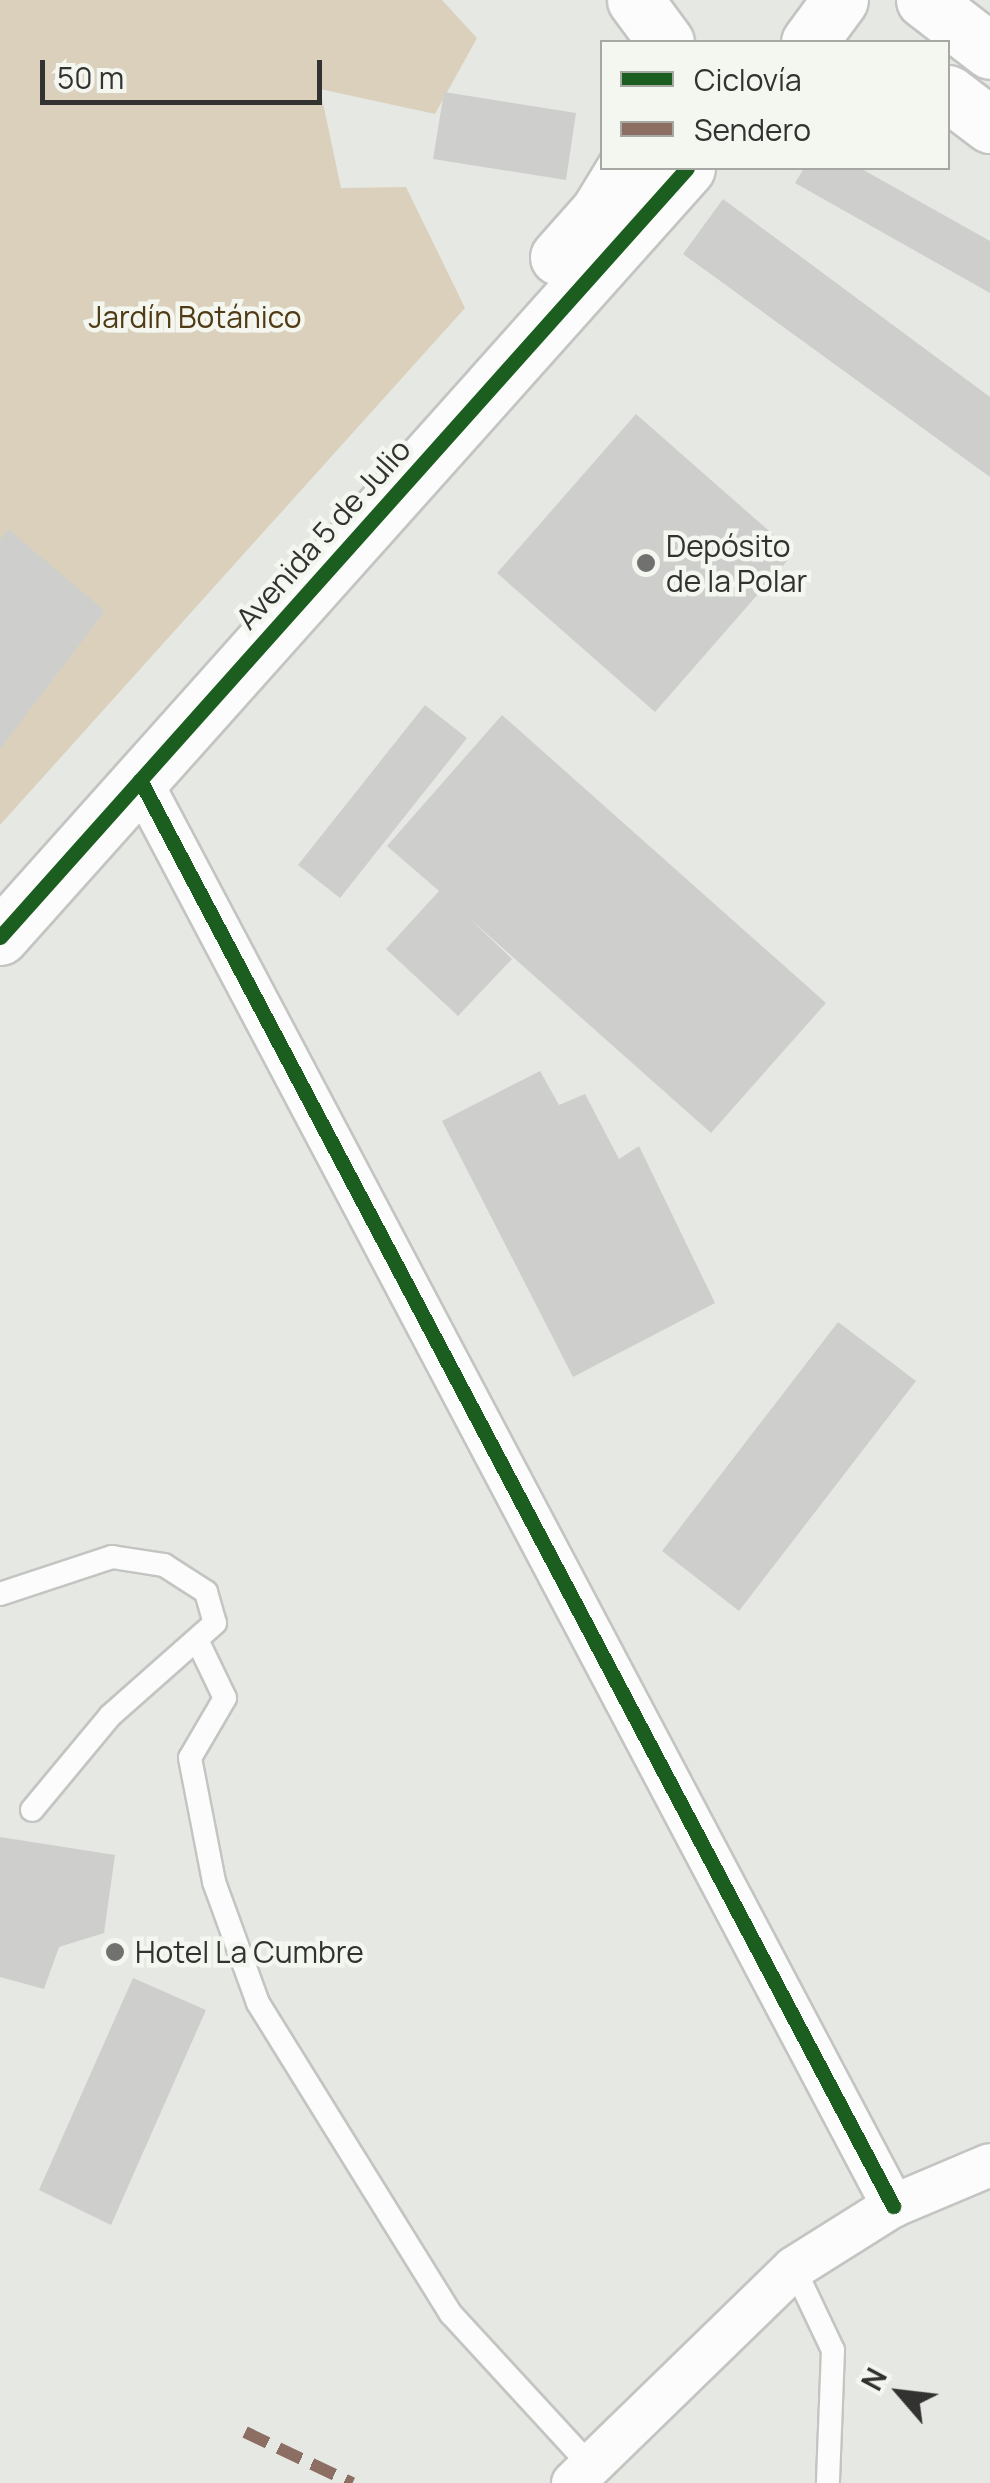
<!DOCTYPE html>
<meta charset="utf-8">
<style>
body{margin:0}
#map{position:relative;width:990px;height:2483px;overflow:hidden;background:#e6e8e4;font-family:Manrope,sans-serif}
div>[style]{position:absolute}
.green>*{inset:0;background:#dad0bc}
.building>*{inset:0;background:#cecfcd}
.roads{filter:drop-shadow(2px 0 #c4c5c2) drop-shadow(-2px 0 #c4c5c2) drop-shadow(0 2px #c4c5c2) drop-shadow(0 -2px #c4c5c2)}
.lane>*{height:22px;margin:-11px;padding:0 11px;transform-origin:11px;border-radius:11px;background:#fbfcfb}
.street>*{height:42px;margin:-21px;padding:0 21px;transform-origin:21px;border-radius:21px;background:#fbfcfb}
.secondary>*{height:55px;margin:-27.5px;padding:0 27.5px;transform-origin:27.5px;border-radius:27.5px;background:#fbfcfb}
.quiet>*{height:12px;margin-top:-6px;transform-origin:0;background:repeating-linear-gradient(90deg,#8d6e63 0 25px,transparent 0 37px)}
.cycleway>*{height:15px;margin:-7.5px;padding:0 7.5px;transform-origin:7.5px;border-radius:7.5px;background:#1b5e20}
.dots>*{width:28px;height:28px;translate:-50% -50%;box-sizing:border-box;border:5px solid #f4f6f0;border-radius:50%}
span{translate:-50% -50%;white-space:nowrap;text-align:center;line-height:1.15;-webkit-text-stroke:9px #f4f6f0;paint-order:stroke}
.park-label{font-size:30px;color:#513b15}
.street-label{font-size:30px;color:#323230}
.poi-label{font-size:30px;color:#323230}
.left{translate:0 -50%;text-align:left}
.legend{position:absolute;left:600px;top:40px;width:350px;height:130px;box-sizing:border-box;background:#f4f6f0;border:2px solid #a6a8a3;margin:0;padding:12px 18px;list-style:none;font-size:30px;color:#323230}
.legend li{display:flex;align-items:center;gap:20px;height:50px}
.legend b{width:50px;border:2px solid #a6a8a3}
.north{position:absolute;left:850px;top:2343px;width:100px;height:100px;-webkit-text-stroke:8px #f4f6f0;paint-order:stroke;rotate:298deg;font-size:28px;font-weight:700;line-height:40px;text-align:center;color:#323230}
.north::after{content:'';display:block;margin:auto;width:35px;height:45px;background:#323230;clip-path:polygon(50% 0,100% 100%,50% 72%,0 100%)}
.scale{position:absolute;left:40px;top:60px;width:282px;height:45px;box-sizing:border-box;border:5px solid #323230;border-top:0;padding-left:12px;font-size:30px;line-height:35px;white-space:nowrap;color:#323230;-webkit-text-stroke:8px #f4f6f0;paint-order:stroke}
</style>
<div id="map">
<div class="green">
<i style="clip-path:polygon(0 0,442px 0,477px 38px,435px 114px,320px 89px,341px 188px,406px 187px,465px 308px,0 825px)"></i>
</div>
<div class="building">
<i style="clip-path:polygon(444px 92px,576px 113px,566px 180px,433px 159px)"></i>
<i style="clip-path:polygon(804px 168px,860px 168px,990px 241px,990px 293px,795px 183px)"></i>
<i style="clip-path:polygon(723px 199px,990px 397px,990px 477px,683px 254px)"></i>
<i style="clip-path:polygon(636px 414px,794px 553px,655px 712px,497px 573px)"></i>
<i style="clip-path:polygon(8px 529px,105px 611px,0 749px,0 540px)"></i>
<i style="clip-path:polygon(425px 705px,467px 738px,340px 898px,298px 865px)"></i>
<i style="clip-path:polygon(502px 715px,826px 1003px,711px 1133px,469px 918px,512px 959px,458px 1016px,386px 949px,439px 891px,387px 846px)"></i>
<i style="clip-path:polygon(540px 1071px,559px 1105px,585px 1094px,619px 1159px,639px 1146px,715px 1303px,573px 1377px,442px 1121px)"></i>
<i style="clip-path:polygon(838px 1322px,916px 1381px,739px 1611px,662px 1551px)"></i>
<i style="clip-path:polygon(0 1837px,115px 1855px,104px 1933px,59px 1947px,44px 1989px,0 1977px)"></i>
<i style="clip-path:polygon(133px 1978px,206px 2010px,111px 2225px,39px 2190px)"></i>
</div>
<div class="roads">
<div class="lane">
<i style="left:0;top:1594px;width:118px;rotate:-18.3deg"></i>
<i style="left:112px;top:1557px;width:53px;rotate:8.7deg"></i>
<i style="left:164px;top:1565px;width:50px;rotate:32.7deg"></i>
<i style="left:206px;top:1592px;width:32px;rotate:74deg"></i>
<i style="left:215px;top:1623px;width:140px;rotate:138.5deg"></i>
<i style="left:110px;top:1716px;width:122px;rotate:129.7deg"></i>
<i style="left:198px;top:1642px;width:62px;rotate:64.3deg"></i>
<i style="left:225px;top:1698px;width:69px;rotate:120.3deg"></i>
<i style="left:190px;top:1758px;width:126px;rotate:79deg"></i>
<i style="left:214px;top:1882px;width:129px;rotate:70deg"></i>
<i style="left:258px;top:2003px;width:366px;rotate:58.2deg"></i>
<i style="left:451px;top:2314px;width:205px;rotate:47.4deg"></i>
<i style="left:794px;top:2268px;width:91px;rotate:64.6deg"></i>
<i style="left:833px;top:2350px;width:133px;rotate:92.2deg"></i>
</div>
<div class="street">
<i style="left:140px;top:780px;width:1613px;rotate:62.16deg"></i>
<i style="left:573px;top:2483px;width:308px;rotate:-44.2deg"></i>
<i style="left:794px;top:2268px;width:117px;rotate:-32.1deg"></i>
<i style="left:893px;top:2206px;width:105px;rotate:-22.9deg"></i>
</div>
<div class="secondary">
<i style="left:635px;top:0;width:52px;rotate:53.6deg"></i>
<i style="left:924px;top:0;width:83px;rotate:37.7deg"></i>
<i style="left:809px;top:42px;width:52px;rotate:-53.6deg"></i>
<i style="left:948px;top:93px;width:53px;rotate:37.3deg"></i>
<i style="left:558px;top:257px;width:60px;rotate:-48.4deg"></i>
<i style="left:598px;top:212px;width:52px;rotate:-58.5deg"></i>
<i style="left:0;top:937px;width:1031px;rotate:-48.22deg"></i>
</div>
</div>
<div class="quiet">
<i style="left:245px;top:2432px;width:119px;rotate:25.5deg"></i>
</div>
<div class="cycleway">
<i style="left:140px;top:780px;width:1613px;rotate:62.16deg"></i>
<i style="left:0;top:937px;width:1031px;rotate:-48.22deg"></i>
</div>
<div class="dots">
<i style="left:646px;top:563px;background:#71726f"></i>
<i style="left:115px;top:1952px;background:#71726f"></i>
</div>
<div class="park-label">
<span style="left:195px;top:317px">Jardín Botánico</span>
</div>
<div class="street-label">
<span style="left:323px;top:534px;rotate:-48deg">Avenida 5 de Julio</span>
</div>
<div class="poi-label">
<span class="left" style="left:666px;top:563px">Depósito<br>de la Polar</span>
<span class="left" style="left:135px;top:1952px">Hotel La Cumbre</span>
</div>
<ul class="legend">
<li><b style="height:12px;background:#1b5e20"></b>Ciclovía</li>
<li><b style="height:12px;background:#8d6e63"></b>Sendero</li>
</ul>
<div class="north">N</div>
<div class="scale">50 m</div>
</div>
